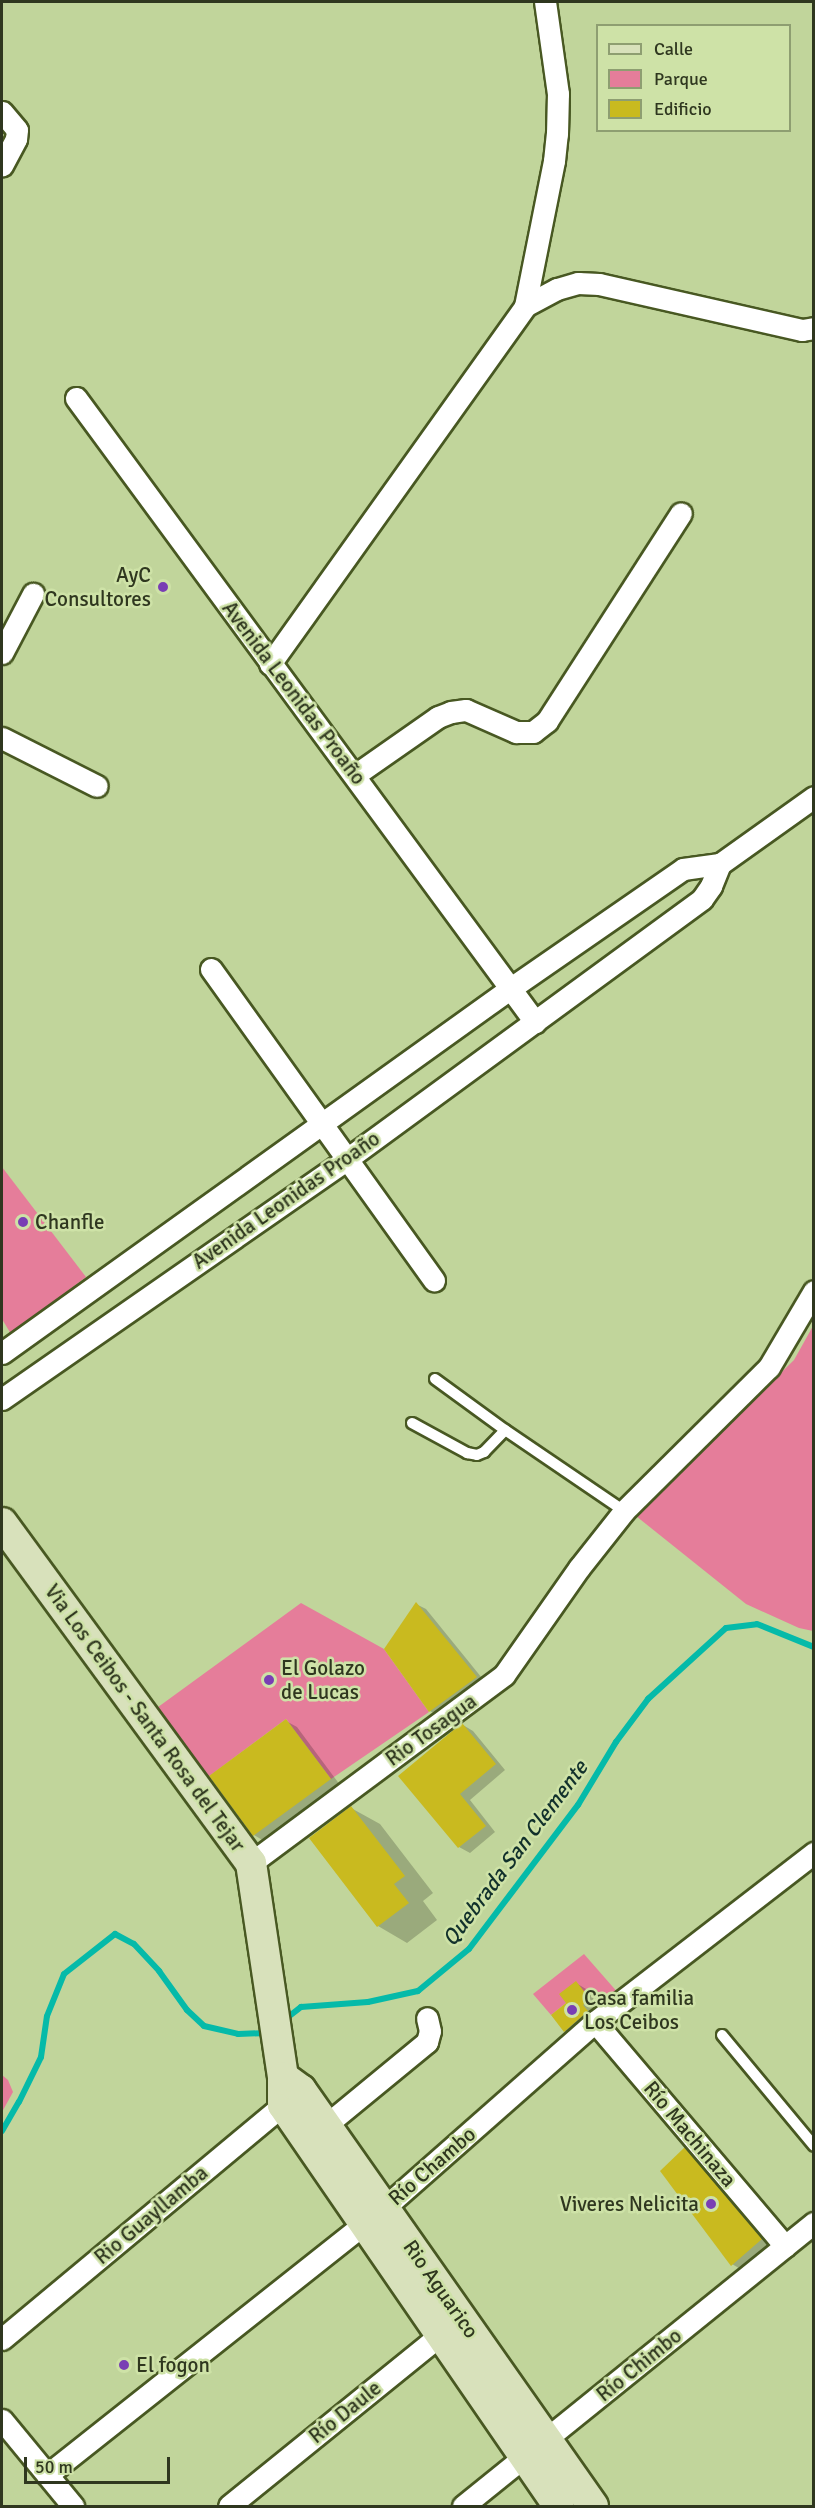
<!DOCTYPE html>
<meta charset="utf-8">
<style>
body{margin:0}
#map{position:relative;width:815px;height:2508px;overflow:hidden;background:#c1d59b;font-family:Signika,sans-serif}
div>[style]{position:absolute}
.green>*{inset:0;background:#e57d9a}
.shadow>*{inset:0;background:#0003}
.stream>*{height:6px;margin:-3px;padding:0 3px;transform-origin:3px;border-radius:3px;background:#05baa9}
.building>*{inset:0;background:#c9ba1f}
.roads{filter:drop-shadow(2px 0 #485822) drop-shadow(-2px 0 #485822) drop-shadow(0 2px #485822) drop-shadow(0 -2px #485822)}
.service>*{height:10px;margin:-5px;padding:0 5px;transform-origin:5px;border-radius:5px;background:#fff}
.minor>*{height:21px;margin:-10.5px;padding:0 10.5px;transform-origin:10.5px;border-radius:10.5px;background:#fff}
.secondary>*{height:30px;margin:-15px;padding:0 15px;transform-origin:15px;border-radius:15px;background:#d8e1bb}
.dots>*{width:16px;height:16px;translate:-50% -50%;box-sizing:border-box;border:3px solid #cee2a7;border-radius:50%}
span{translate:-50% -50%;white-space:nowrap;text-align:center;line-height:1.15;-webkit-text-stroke:5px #cee2a7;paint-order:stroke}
.poi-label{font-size:21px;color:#2f371f}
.right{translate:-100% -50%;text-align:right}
.left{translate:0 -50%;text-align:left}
.street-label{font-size:21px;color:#2f371f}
.water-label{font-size:22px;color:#11302b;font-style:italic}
.frame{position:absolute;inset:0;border:3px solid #2f371f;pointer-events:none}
.legend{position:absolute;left:596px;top:24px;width:195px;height:108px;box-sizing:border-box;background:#cee2a7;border:2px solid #8e9e71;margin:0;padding:8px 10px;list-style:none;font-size:18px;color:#2f371f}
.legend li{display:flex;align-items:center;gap:12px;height:30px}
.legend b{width:30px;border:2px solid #8e9e71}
.scale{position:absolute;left:24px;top:2457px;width:146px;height:27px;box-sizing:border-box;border:3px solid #2f371f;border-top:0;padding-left:8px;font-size:18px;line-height:21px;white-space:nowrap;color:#2f371f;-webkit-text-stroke:4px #cee2a7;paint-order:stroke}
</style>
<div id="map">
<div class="green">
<i style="clip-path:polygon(2px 1167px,86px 1277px,11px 1334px,2px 1319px)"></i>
<i style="clip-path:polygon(813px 1326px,813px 1631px,799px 1628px,746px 1604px,636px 1516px,794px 1360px)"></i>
<i style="clip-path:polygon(301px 1603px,384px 1649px,429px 1712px,331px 1779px,286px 1719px,204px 1780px,154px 1710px)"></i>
<i style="clip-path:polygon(584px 1954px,619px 1994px,604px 2008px,592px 1992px,566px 2003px,551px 2015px,533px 1994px)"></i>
<i style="clip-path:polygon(2px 2075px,8px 2080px,13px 2092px,2px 2112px)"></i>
</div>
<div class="shadow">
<i style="clip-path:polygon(416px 1604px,426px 1609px,486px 1683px,440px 1717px,430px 1711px)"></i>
<i style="clip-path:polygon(286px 1721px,297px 1727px,340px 1785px,264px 1841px,254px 1835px)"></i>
<i style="clip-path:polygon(463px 1725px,473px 1731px,505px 1770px,470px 1800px,495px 1832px,470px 1853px,459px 1847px,401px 1777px)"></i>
<i style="clip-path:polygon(351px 1808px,380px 1824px,433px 1893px,423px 1901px,437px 1920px,407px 1943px,378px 1926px)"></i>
<i style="clip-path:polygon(576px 1983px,586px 1989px,599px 2006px,576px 2037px,565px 2031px,553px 2015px,568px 2003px)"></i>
<i style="clip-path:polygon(685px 2149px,705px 2161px,782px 2251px,752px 2276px,732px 2264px)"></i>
</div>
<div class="stream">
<i style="left:283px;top:2021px;width:23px;rotate:-38deg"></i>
<i style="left:301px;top:2007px;width:67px;rotate:-4.3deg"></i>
<i style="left:368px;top:2002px;width:51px;rotate:-12.4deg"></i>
<i style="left:418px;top:1991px;width:66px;rotate:-39.5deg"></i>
<i style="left:469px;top:1949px;width:181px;rotate:-52.9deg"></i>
<i style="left:578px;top:1805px;width:74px;rotate:-58.9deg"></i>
<i style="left:616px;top:1742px;width:54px;rotate:-53.3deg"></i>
<i style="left:648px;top:1699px;width:105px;rotate:-42.3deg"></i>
<i style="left:726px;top:1628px;width:31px;rotate:-7deg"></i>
<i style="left:757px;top:1624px;width:61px;rotate:22deg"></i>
<i style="left:2px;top:2131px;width:34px;rotate:-60deg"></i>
<i style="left:19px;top:2102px;width:50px;rotate:-63.9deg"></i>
<i style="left:41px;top:2057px;width:41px;rotate:-81.7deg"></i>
<i style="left:47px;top:2016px;width:45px;rotate:-68deg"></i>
<i style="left:64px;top:1974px;width:65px;rotate:-38.1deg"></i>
<i style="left:115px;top:1934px;width:21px;rotate:28deg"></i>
<i style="left:134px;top:1944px;width:37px;rotate:47deg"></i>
<i style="left:159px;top:1971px;width:48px;rotate:54.3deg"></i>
<i style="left:187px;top:2010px;width:23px;rotate:43deg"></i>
<i style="left:204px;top:2026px;width:35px;rotate:13deg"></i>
<i style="left:238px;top:2034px;width:29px;rotate:-2deg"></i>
</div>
<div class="building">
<i style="clip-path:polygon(416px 1602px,477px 1677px,429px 1712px,384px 1649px)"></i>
<i style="clip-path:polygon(286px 1719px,331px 1779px,253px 1836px,209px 1776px)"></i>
<i style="clip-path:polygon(462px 1723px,496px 1764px,460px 1794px,486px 1826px,458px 1848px,398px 1776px)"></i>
<i style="clip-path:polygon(351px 1806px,405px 1876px,394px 1884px,409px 1903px,377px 1927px,309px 1838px)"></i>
<i style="clip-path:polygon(576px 1981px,590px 1999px,583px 2005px,588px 2011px,564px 2032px,551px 2015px,566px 2003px,559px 1994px)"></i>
<i style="clip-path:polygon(685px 2147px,762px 2239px,731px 2266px,660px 2171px)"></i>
</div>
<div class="roads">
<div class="service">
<i style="left:435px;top:1379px;width:87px;rotate:36.1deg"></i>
<i style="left:412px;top:1423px;width:63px;rotate:28.6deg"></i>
<i style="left:467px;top:1453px;width:10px;rotate:11deg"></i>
<i style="left:477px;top:1455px;width:8px;rotate:-23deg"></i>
<i style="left:484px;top:1452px;width:30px;rotate:-46deg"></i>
<i style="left:505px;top:1430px;width:144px;rotate:34.2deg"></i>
<i style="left:722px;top:2035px;width:144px;rotate:50.3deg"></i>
</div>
<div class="minor">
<i style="left:2px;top:112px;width:23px;rotate:50deg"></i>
<i style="left:17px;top:130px;width:9px;rotate:96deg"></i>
<i style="left:16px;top:139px;width:30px;rotate:118deg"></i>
<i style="left:525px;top:306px;width:148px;rotate:-78.7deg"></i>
<i style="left:554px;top:161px;width:27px;rotate:-84deg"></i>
<i style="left:557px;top:134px;width:40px;rotate:-88.6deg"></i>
<i style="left:558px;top:94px;width:93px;rotate:-98deg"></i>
<i style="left:76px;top:398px;width:775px;rotate:53.66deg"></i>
<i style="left:2px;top:653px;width:67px;rotate:-62.3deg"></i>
<i style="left:270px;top:664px;width:440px;rotate:-54.5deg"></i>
<i style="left:525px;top:306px;width:36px;rotate:-28deg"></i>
<i style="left:557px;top:289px;width:22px;rotate:-16deg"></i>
<i style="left:578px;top:283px;width:21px;rotate:3deg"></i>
<i style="left:599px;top:284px;width:208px;rotate:12.8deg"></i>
<i style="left:802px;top:330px;width:12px;rotate:-9deg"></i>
<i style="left:2px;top:738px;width:106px;rotate:26.8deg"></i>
<i style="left:355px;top:775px;width:101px;rotate:-34.9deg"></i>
<i style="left:438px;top:717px;width:14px;rotate:-21deg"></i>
<i style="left:451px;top:712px;width:15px;rotate:-8deg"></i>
<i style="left:466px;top:710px;width:55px;rotate:23.7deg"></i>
<i style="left:516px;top:732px;width:17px"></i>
<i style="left:533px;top:732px;width:18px;rotate:-38deg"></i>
<i style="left:547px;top:721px;width:247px;rotate:-57.2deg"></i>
<i style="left:211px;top:969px;width:383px;rotate:54.4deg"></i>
<i style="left:2px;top:1353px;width:626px;rotate:-35.64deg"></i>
<i style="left:511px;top:988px;width:209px;rotate:-34.7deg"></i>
<i style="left:683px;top:869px;width:37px;rotate:-8deg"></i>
<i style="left:720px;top:864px;width:115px;rotate:-35.5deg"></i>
<i style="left:2px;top:1399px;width:420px;rotate:-34.8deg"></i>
<i style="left:347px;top:1159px;width:440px;rotate:-36.2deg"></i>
<i style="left:702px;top:899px;width:16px;rotate:-55deg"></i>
<i style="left:711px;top:886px;width:24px;rotate:-68deg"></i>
<i style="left:251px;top:1863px;width:315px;rotate:-36.6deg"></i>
<i style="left:504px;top:1675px;width:131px;rotate:-55deg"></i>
<i style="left:579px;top:1568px;width:73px;rotate:-51.7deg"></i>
<i style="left:624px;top:1511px;width:204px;rotate:-44.8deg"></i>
<i style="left:769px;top:1367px;width:88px;rotate:-59.4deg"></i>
<i style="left:595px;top:2022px;width:294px;rotate:49.7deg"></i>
<i style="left:315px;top:2134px;width:145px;rotate:-39.4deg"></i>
<i style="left:427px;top:2042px;width:11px;rotate:-75deg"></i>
<i style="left:430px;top:2031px;width:13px;rotate:-103deg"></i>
<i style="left:2px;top:2339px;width:380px;rotate:-39.8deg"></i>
<i style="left:2px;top:2420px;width:112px;rotate:50.5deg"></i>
<i style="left:47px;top:2475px;width:430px;rotate:-38.4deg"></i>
<i style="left:384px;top:2208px;width:281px;rotate:-41.4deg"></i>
<i style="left:595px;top:2022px;width:277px;rotate:-37.7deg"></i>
<i style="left:229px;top:2506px;width:286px;rotate:-39deg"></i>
<i style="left:463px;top:2506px;width:451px;rotate:-38.9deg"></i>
</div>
<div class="secondary">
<i style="left:2px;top:1523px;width:421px;rotate:53.8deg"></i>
<i style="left:251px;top:1863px;width:216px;rotate:81.5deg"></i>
<i style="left:283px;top:2077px;width:28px;rotate:90deg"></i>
<i style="left:283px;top:2105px;width:487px;rotate:55.5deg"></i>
<i style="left:283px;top:2077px;width:22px;rotate:36deg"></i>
<i style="left:301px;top:2090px;width:508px;rotate:54.93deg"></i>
</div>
</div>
<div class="dots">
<i style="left:163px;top:587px;background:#793eb4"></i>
<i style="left:23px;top:1222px;background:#793eb4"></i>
<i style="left:269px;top:1680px;background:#793eb4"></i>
<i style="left:572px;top:2010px;background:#793eb4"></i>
<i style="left:711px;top:2204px;background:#793eb4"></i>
<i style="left:124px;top:2365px;background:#793eb4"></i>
</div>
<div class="poi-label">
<span class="right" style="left:151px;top:587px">AyC<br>Consultores</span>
<span class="left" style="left:35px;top:1222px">Chanfle</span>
<span class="left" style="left:281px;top:1680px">El Golazo<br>de Lucas</span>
<span class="left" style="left:584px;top:2010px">Casa familia<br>Los Ceibos</span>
<span class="right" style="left:699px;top:2204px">Viveres Nelicita</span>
<span class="left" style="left:136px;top:2365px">El fogon</span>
</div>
<div class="street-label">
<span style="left:294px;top:693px;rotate:53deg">Avenida Leonidas Proaño</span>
<span style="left:286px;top:1200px;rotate:-35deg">Avenida Leonidas Proaño</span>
<span style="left:145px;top:1718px;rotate:54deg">Via Los Ceibos - Santa Rosa del Tejar</span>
<span style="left:431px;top:1730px;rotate:-36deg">Rio Tosagua</span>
<span style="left:690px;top:2134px;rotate:50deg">Río Machinaza</span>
<span style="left:432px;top:2166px;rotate:-41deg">Río Chambo</span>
<span style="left:151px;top:2215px;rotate:-40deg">Rio Guayllamba</span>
<span style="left:441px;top:2289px;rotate:55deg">Rio Aguarico</span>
<span style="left:639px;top:2365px;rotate:-39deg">Río Chimbo</span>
<span style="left:345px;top:2412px;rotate:-39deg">Río Daule</span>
</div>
<div class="water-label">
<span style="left:515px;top:1853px;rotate:-53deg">Quebrada San Clemente</span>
</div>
<div class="frame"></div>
<ul class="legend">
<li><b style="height:8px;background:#d8e1bb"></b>Calle</li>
<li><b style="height:16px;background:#e57d9a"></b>Parque</li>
<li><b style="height:16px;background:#c9ba1f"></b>Edificio</li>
</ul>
<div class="scale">50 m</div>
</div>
